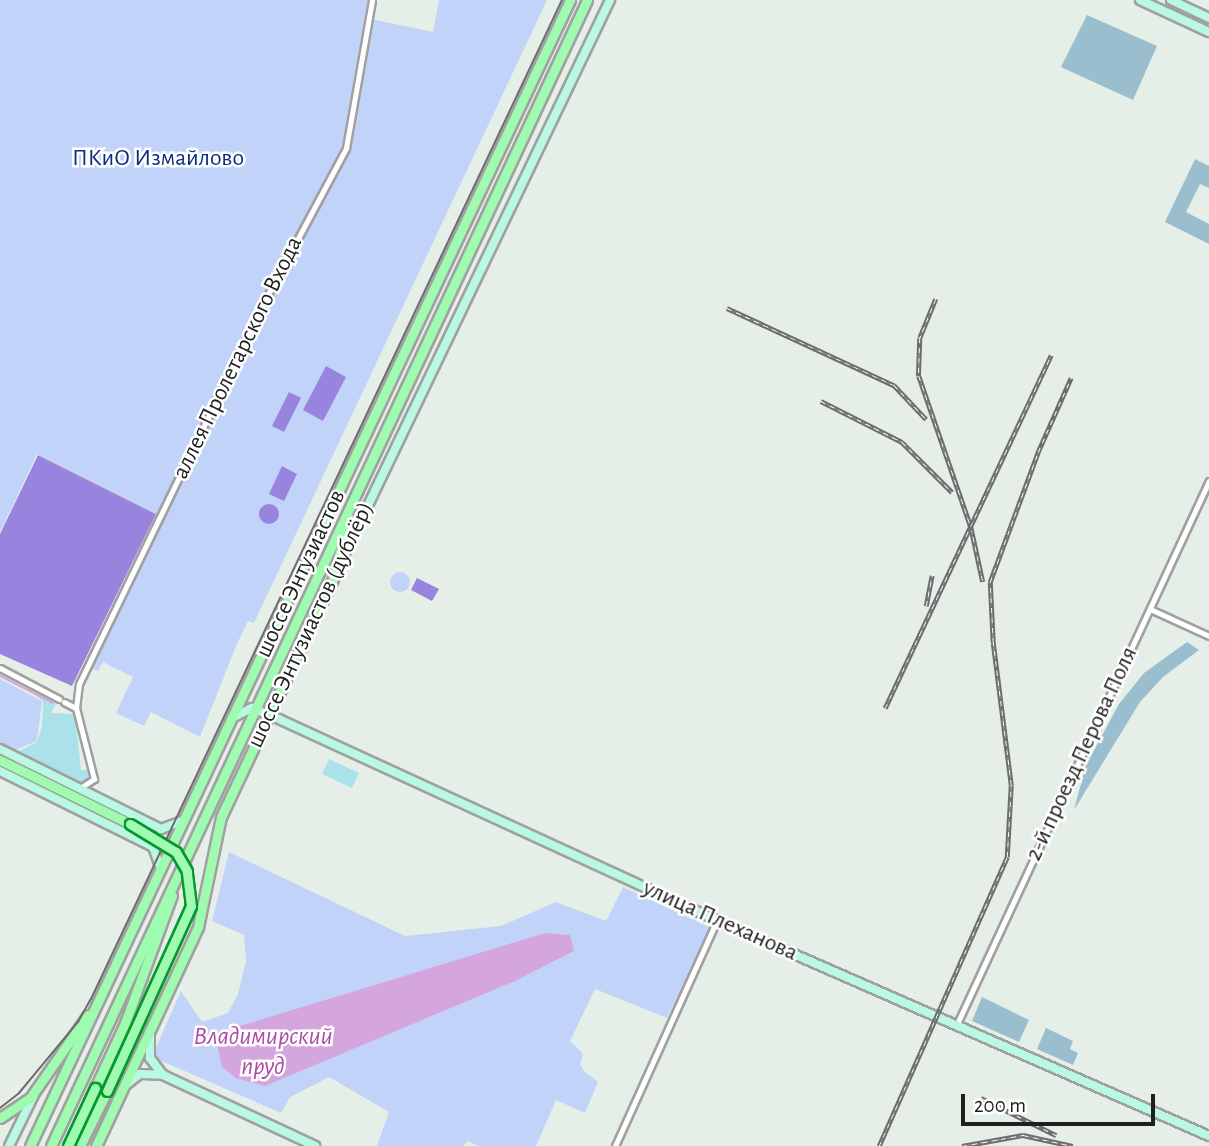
<!DOCTYPE html>
<meta charset="utf-8">
<style>
body{margin:0}
#map{position:relative;width:1209px;height:1146px;overflow:hidden;background:#e5efe8;font-family:"Alegreya Sans",sans-serif}
div>[style]{position:absolute}
.grass>*{inset:0;background:#abe2e9}
.forest>*{inset:0;background:#9abece}
.park>*{inset:0;background:#c2d3f9}
.round{border-radius:50%}
.pitch>*{inset:0;background:#9884de}
.water>*{inset:0;background:#d4a6dd}
.stream>*{height:2px;margin:-1px;padding:0 1px;transform-origin:1px;border-radius:1px;background:#d4a6dd}
.roads{filter:drop-shadow(2px 0 #a0a0a0) drop-shadow(-2px 0 #a0a0a0) drop-shadow(0 2px #a0a0a0) drop-shadow(0 -2px #a0a0a0)}
.street>*{height:5px;margin:-2.5px;padding:0 2.5px;transform-origin:2.5px;border-radius:2.5px;background:#fff}
.secondary>*{height:8px;margin:-4px;padding:0 4px;transform-origin:4px;border-radius:4px;background:#b9f9e3}
.primary>*{height:9px;margin:-4.5px;padding:0 4.5px;transform-origin:4.5px;border-radius:4.5px;background:#9efbaf}
.tram>*{height:2px;margin:-1px;padding:0 1px;transform-origin:1px;border-radius:1px;background:#6d6d6d}
.rail>*{height:4.5px;margin-top:-2.25px;transform-origin:0;background:repeating-linear-gradient(90deg,#fff 0 5px,#6d6d6d 0 10px);box-sizing:border-box;border-block:2px solid #6d6d6d}
.bridges{filter:drop-shadow(2px 0 #02982c) drop-shadow(-2px 0 #02982c) drop-shadow(0 2px #02982c) drop-shadow(0 -2px #02982c)}
.primary-bridge>*{height:9px;margin:-4.5px;padding:0 4.5px;transform-origin:4.5px;border-radius:4.5px;background:#9efbaf}
span{translate:-50% -50%;white-space:nowrap;text-align:center;line-height:1.15;-webkit-text-stroke:5px #fff;paint-order:stroke}
.park-label{font-size:24px;color:#0d2f7d}
.street-label{font-size:24px;color:#1f1f1f}
.water-label{font-size:26px;color:#ae4ca3;font-style:italic}
.scale{position:absolute;left:961px;top:1094px;width:194px;height:32px;box-sizing:border-box;border:4px solid #1f1f1f;border-top:0;padding-left:9px;font-size:21px;line-height:24px;white-space:nowrap;color:#1f1f1f;-webkit-text-stroke:5px #fff;paint-order:stroke}
</style>
<div id="map">
<div class="grass">
<i style="clip-path:polygon(24px 687px,56px 704px,51px 713px,75px 714px,81px 770px,87px 770px,89px 780px,75px 784px,15px 753px,37px 742px,42px 726px,43px 701px)"></i>
<i style="clip-path:polygon(329px 759px,359px 773px,352px 788px,322px 774px)"></i>
</div>
<div class="forest">
<i style="clip-path:polygon(1087px 15px,1157px 46px,1133px 100px,1061px 67px)"></i>
<i style="clip-path:polygon(1195px 159px,1209px 166px,1209px 188px,1200px 184px,1186px 212px,1209px 224px,1209px 244px,1165px 222px)"></i>
<i style="clip-path:polygon(1187px 642px,1199px 650px,1163px 677px,1140px 702px,1074px 810px,1086px 765px,1119px 704px,1144px 673px)"></i>
<i style="clip-path:polygon(982px 997px,1029px 1020px,1019px 1042px,972px 1021px)"></i>
<i style="clip-path:polygon(1046px 1028px,1073px 1041px,1070px 1049px,1078px 1053px,1073px 1065px,1037px 1049px)"></i>
</div>
<div class="park">
<i style="clip-path:polygon(0 0,368px 0,343px 147px,157px 514px,37px 454px,0 532px)"></i>
<i style="clip-path:polygon(439px 0,547px 0,254px 623px,248px 621px,236px 646px,200px 737px,151px 712px,144px 726px,116px 713px,133px 677px,103px 662px,98px 671px,91px 668px,230px 378px,350px 150px,371px 19px,433px 32px)"></i>
<i class="round" style="left:390px;top:572px;width:20px;height:20px"></i>
<i style="clip-path:polygon(0 679px,42px 701px,37px 741px,13px 751px,0 744px)"></i>
<i style="clip-path:polygon(229px 852px,405px 936px,501px 926px,556px 902px,606px 921px,623px 887px,711px 928px,667px 1018px,595px 989px,570px 1041px,583px 1054px,580px 1064px,584px 1071px,598px 1082px,585px 1113px,556px 1100px,536px 1146px,479px 1146px,467px 1141px,464px 1146px,377px 1146px,389px 1112px,329px 1077px,290px 1097px,281px 1113px,157px 1059px,155px 1050px,181px 991px,202px 1022px,228px 1013px,238px 994px,246px 961px,244px 935px,212px 921px)"></i>
</div>
<div class="pitch">
<i style="clip-path:polygon(326px 366px,346px 377px,323px 421px,303px 410px)"></i>
<i style="clip-path:polygon(289px 392px,301px 398px,284px 432px,272px 426px)"></i>
<i style="clip-path:polygon(38px 455px,156px 514px,72px 686px,0 654px,0 534px)"></i>
<i style="clip-path:polygon(282px 466px,297px 474px,284px 501px,269px 494px)"></i>
<i class="round" style="left:259px;top:504px;width:20px;height:20px"></i>
<i style="clip-path:polygon(417px 578px,439px 589px,432px 601px,411px 590px)"></i>
</div>
<div class="water">
<i style="clip-path:polygon(545px 933px,570px 935px,574px 951px,515px 981px,265px 1086px,236px 1078px,222px 1067px,217px 1043px,227px 1030px)"></i>
</div>
<div class="stream">
<i style="left:0;top:676px;width:59px;rotate:27deg"></i>
</div>
<div class="roads">
<div class="street">
<i style="left:1150px;top:609px;width:65px;rotate:24.6deg"></i>
<i style="left:0;top:668px;width:67px;rotate:27.7deg"></i>
<i style="left:64px;top:702px;width:13px;rotate:27deg"></i>
<i style="left:80px;top:788px;width:17px;rotate:-33deg"></i>
<i style="left:94px;top:779px;width:73px;rotate:-104.2deg"></i>
<i style="left:76px;top:708px;width:24px;rotate:-83deg"></i>
<i style="left:79px;top:684px;width:427px;rotate:-64.2deg"></i>
<i style="left:265px;top:300px;width:172px;rotate:-61.9deg"></i>
<i style="left:346px;top:148px;width:150px;rotate:-80deg"></i>
<i style="left:956px;top:1026px;width:601px;rotate:-65.1deg"></i>
<i style="left:615px;top:1146px;width:248px;rotate:-65.7deg"></i>
</div>
<div class="secondary">
<i style="left:1140px;top:0;width:76px;rotate:24.9deg"></i>
<i style="left:1171px;top:0;width:42px;rotate:25.3deg"></i>
<i style="left:339px;top:566px;width:628px;rotate:-64.41deg"></i>
<i style="left:234px;top:717px;width:20px;rotate:-27deg"></i>
<i style="left:252px;top:708px;width:31px;rotate:22deg"></i>
<i style="left:281px;top:720px;width:496px;rotate:24.7deg"></i>
<i style="left:732px;top:927px;width:521px;rotate:23.66deg"></i>
<i style="left:0;top:749px;width:180px;rotate:26.4deg"></i>
<i style="left:161px;top:829px;width:22px;rotate:-21deg"></i>
<i style="left:0;top:771px;width:171px;rotate:26.4deg"></i>
<i style="left:153px;top:847px;width:23px;rotate:70deg"></i>
<i style="left:150px;top:1033px;width:25px;rotate:90deg"></i>
<i style="left:150px;top:1058px;width:21px;rotate:53deg"></i>
<i style="left:127px;top:1084px;width:16px;rotate:-38deg"></i>
<i style="left:140px;top:1074px;width:23px;rotate:2deg"></i>
<i style="left:163px;top:1075px;width:168px;rotate:25deg"></i>
<i style="left:9px;top:1146px;width:57px;rotate:-63.9deg"></i>
</div>
<div class="primary">
<i style="left:0;top:760px;width:145px;rotate:26.2deg"></i>
<i style="left:95px;top:1088px;width:72px;rotate:-65.2deg"></i>
<i style="left:125px;top:1023px;width:136px;rotate:-69.8deg"></i>
<i style="left:0;top:1118px;width:36px;rotate:-34deg"></i>
<i style="left:30px;top:1098px;width:101px;rotate:-55.1deg"></i>
<i style="left:30px;top:1146px;width:1267px;rotate:-64.77deg"></i>
<i style="left:51px;top:1146px;width:1265px;rotate:-64.93deg"></i>
<i style="left:80px;top:1146px;width:61px;rotate:-63.9deg"></i>
<i style="left:96px;top:1146px;width:242px;rotate:-65deg"></i>
<i style="left:198px;top:927px;width:112px;rotate:-78.2deg"></i>
<i style="left:221px;top:817px;width:263px;rotate:-64.8deg"></i>
<i style="left:333px;top:579px;width:63px;rotate:-75.3deg"></i>
</div>
</div>
<div class="tram">
<i style="left:0;top:1108px;width:24px;rotate:-38deg"></i>
<i style="left:19px;top:1093px;width:92px;rotate:-50.3deg"></i>
<i style="left:78px;top:1022px;width:26px;rotate:-61deg"></i>
<i style="left:91px;top:999px;width:1104px;rotate:-64.76deg"></i>
</div>
<div class="rail">
<i style="left:936px;top:299px;width:42px;rotate:112.3deg"></i>
<i style="left:920px;top:338px;width:38px;rotate:92deg"></i>
<i style="left:919px;top:376px;width:160px;rotate:71deg"></i>
<i style="left:971px;top:527px;width:56px;rotate:77.7deg"></i>
<i style="left:727px;top:308px;width:184px;rotate:24.8deg"></i>
<i style="left:894px;top:385px;width:47px;rotate:46.7deg"></i>
<i style="left:821px;top:401px;width:91px;rotate:26.8deg"></i>
<i style="left:902px;top:442px;width:71px;rotate:45deg"></i>
<i style="left:926px;top:606px;width:31px;rotate:-79deg"></i>
<i style="left:885px;top:708px;width:390px;rotate:-64.8deg"></i>
<i style="left:981px;top:1098px;width:84px;rotate:26.3deg"></i>
<i style="left:879px;top:1146px;width:316px;rotate:-66.1deg"></i>
<i style="left:1007px;top:857px;width:72px;rotate:-86.8deg"></i>
<i style="left:1011px;top:785px;width:143px;rotate:-97.2deg"></i>
<i style="left:993px;top:643px;width:61px;rotate:-92.8deg"></i>
<i style="left:990px;top:582px;width:139px;rotate:-69.7deg"></i>
<i style="left:1038px;top:452px;width:81px;rotate:-66deg"></i>
<i style="left:962px;top:1146px;width:62px;rotate:-10.2deg"></i>
<i style="left:1023px;top:1135px;width:51px;rotate:12.4deg"></i>
</div>
<div class="bridges">
<div class="primary-bridge">
<i style="left:107px;top:1091px;width:203px;rotate:-65.6deg"></i>
<i style="left:191px;top:906px;width:35px;rotate:-97deg"></i>
<i style="left:187px;top:871px;width:22px;rotate:-120deg"></i>
<i style="left:176px;top:852px;width:54px;rotate:-148.7deg"></i>
<i style="left:68px;top:1146px;width:64px;rotate:-65deg"></i>
</div>
</div>
<div class="park-label">
<span style="left:158px;top:159px">ПКиО Измайлово</span>
</div>
<div class="street-label">
<span style="left:238px;top:358px;rotate:-64deg">аллея Пролетарского Входа</span>
<span style="left:301px;top:574px;rotate:-65deg">шоссе Энтузиастов</span>
<span style="left:311px;top:625px;rotate:-65deg">шоссе Энтузиастов (дублёр)</span>
<span style="left:1082px;top:754px;rotate:-65deg">2-й проезд Перова Поля</span>
<span style="left:720px;top:921px;rotate:24deg">улица Плеханова</span>
</div>
<div class="water-label">
<span style="left:263px;top:1052px">Владимирский<br>пруд</span>
</div>
<div class="scale">200 m</div>
</div>
